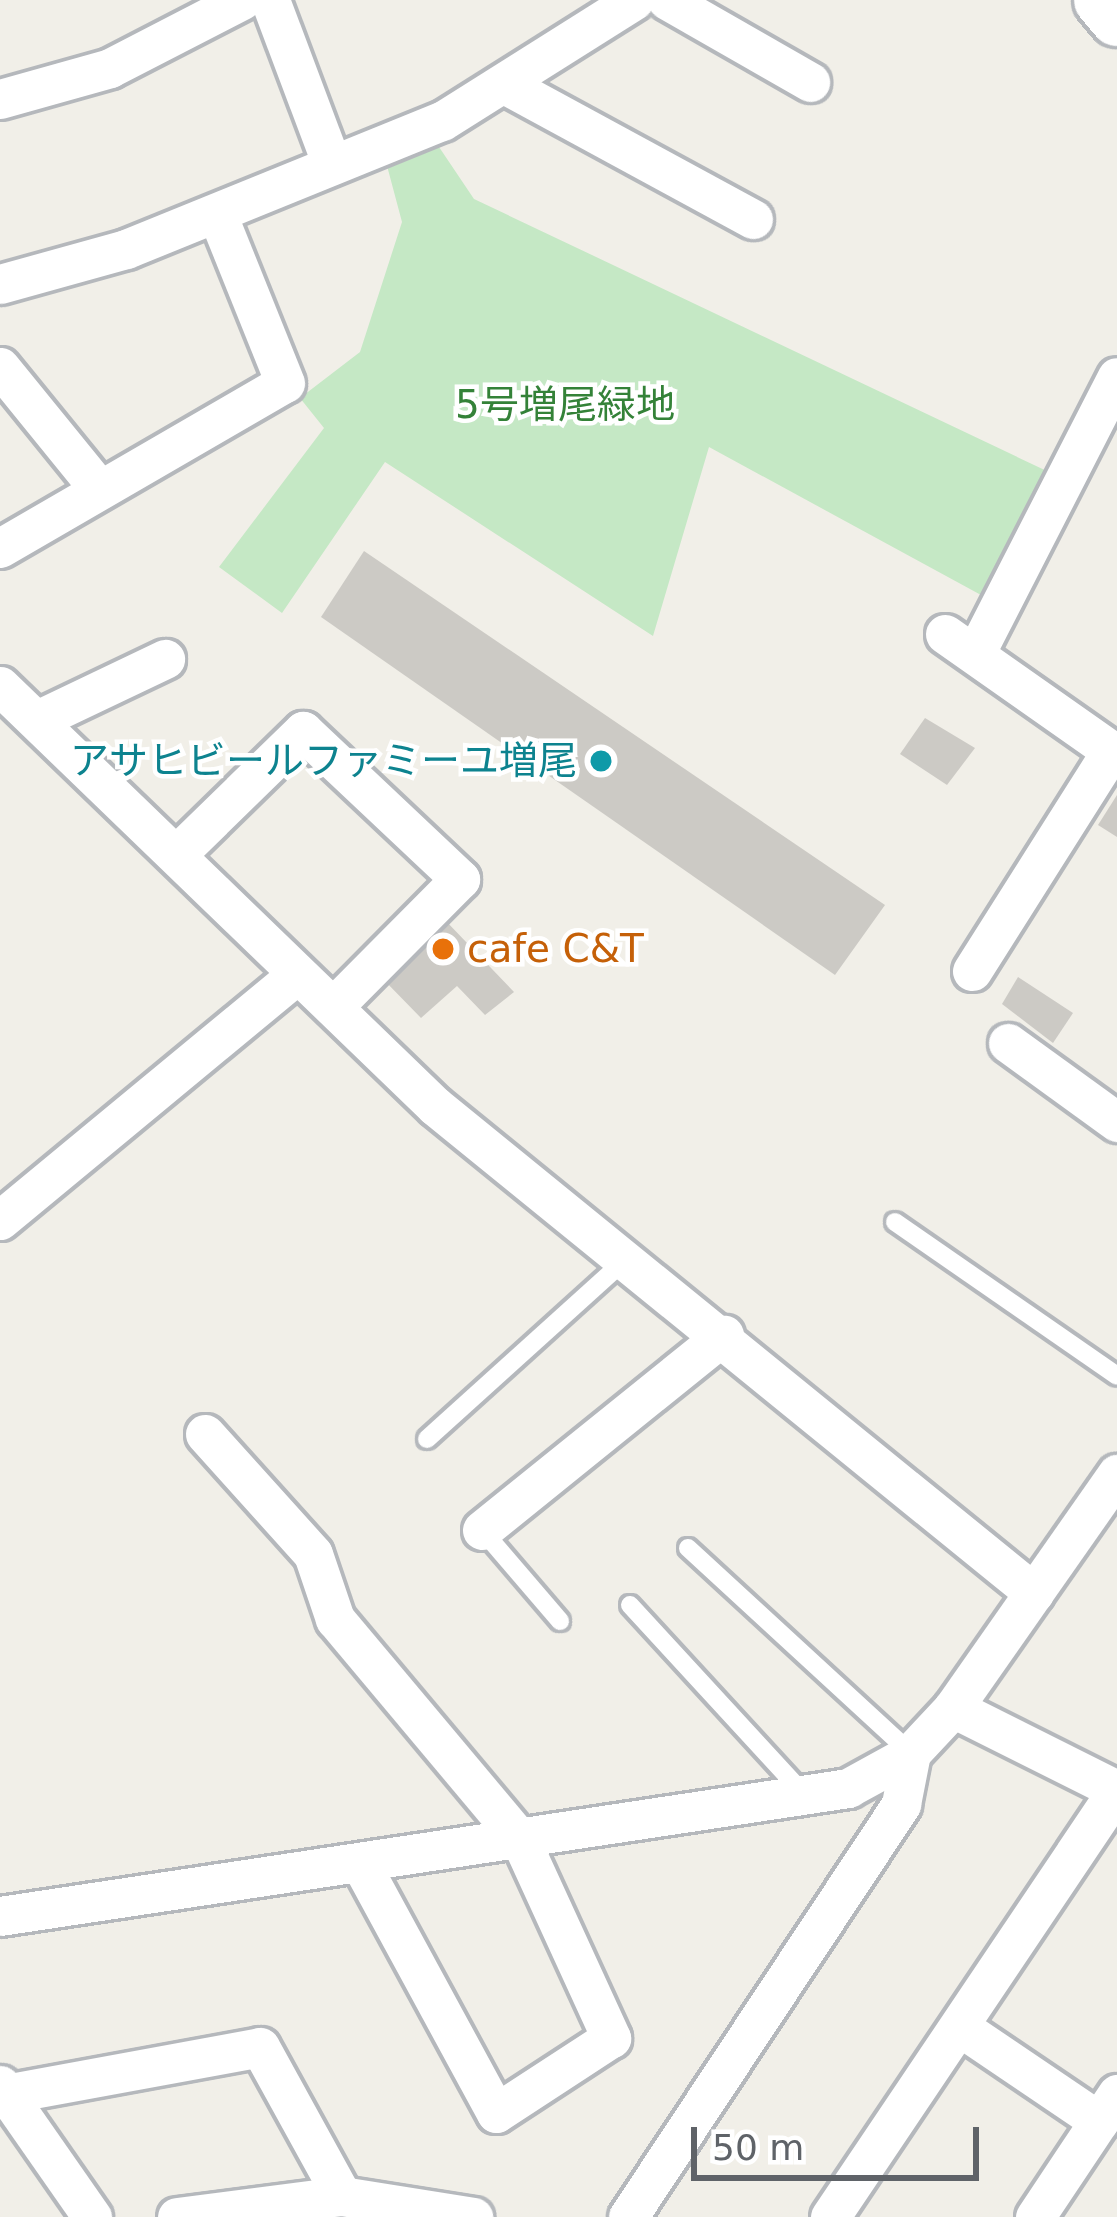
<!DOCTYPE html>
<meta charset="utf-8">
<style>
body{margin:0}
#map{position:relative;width:1117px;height:2217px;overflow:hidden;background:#f1efe8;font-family:"DejaVu Sans","Noto Sans JP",sans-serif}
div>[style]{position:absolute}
.green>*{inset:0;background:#c5e8c5}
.building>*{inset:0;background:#cccac5}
.roads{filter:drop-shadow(3px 0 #b5b8bc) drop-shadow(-3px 0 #b5b8bc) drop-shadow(0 3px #b5b8bc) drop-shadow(0 -3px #b5b8bc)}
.lane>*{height:18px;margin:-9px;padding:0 9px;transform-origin:9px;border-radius:9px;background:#fff}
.street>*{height:39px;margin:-19.5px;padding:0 19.5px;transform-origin:19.5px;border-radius:19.5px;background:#fff}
.secondary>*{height:54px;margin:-27px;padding:0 27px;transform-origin:27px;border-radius:27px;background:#fff}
.dots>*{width:33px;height:33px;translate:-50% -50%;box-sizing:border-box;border:6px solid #fff;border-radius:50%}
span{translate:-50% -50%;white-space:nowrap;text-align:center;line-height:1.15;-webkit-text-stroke:9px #fff;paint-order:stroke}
.park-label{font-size:39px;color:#348238}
.culture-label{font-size:39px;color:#0d838f}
.right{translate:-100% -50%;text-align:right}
.food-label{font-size:39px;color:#c56008}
.left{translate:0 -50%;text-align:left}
.scale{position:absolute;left:691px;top:2127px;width:288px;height:54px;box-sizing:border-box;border:6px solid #5f6368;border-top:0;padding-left:15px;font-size:36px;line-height:42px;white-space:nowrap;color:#5f6368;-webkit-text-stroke:9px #fff;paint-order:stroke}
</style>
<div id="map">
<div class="green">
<i style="clip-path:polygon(437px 144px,474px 199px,1051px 473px,981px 595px,709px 447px,653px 636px,385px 462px,282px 613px,219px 567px,324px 428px,300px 398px,360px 352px,402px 222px,386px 162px)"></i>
</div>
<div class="building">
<i style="clip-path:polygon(364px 551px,885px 905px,835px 975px,321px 617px)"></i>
<i style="clip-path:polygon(925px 718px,975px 748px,947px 785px,900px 754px)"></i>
<i style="clip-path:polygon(1117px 795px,1117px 837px,1098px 825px)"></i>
<i style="clip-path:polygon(444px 919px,514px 992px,485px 1015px,457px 986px,421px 1018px,383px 979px)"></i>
<i style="clip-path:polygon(1018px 977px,1073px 1013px,1053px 1043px,1002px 1004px)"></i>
</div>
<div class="roads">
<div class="lane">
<i style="left:895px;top:1222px;width:270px;rotate:34.7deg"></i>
<i style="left:427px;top:1439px;width:267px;rotate:-42.1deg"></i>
<i style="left:482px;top:1530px;width:120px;rotate:49.4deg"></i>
<i style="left:688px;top:1548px;width:303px;rotate:42.6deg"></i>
<i style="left:630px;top:1605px;width:257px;rotate:47.4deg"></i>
</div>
<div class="street">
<i style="left:270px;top:0;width:176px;rotate:69.4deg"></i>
<i style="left:667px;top:0;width:165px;rotate:29.8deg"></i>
<i style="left:506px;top:85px;width:281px;rotate:28.5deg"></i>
<i style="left:0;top:99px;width:114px;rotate:-15.7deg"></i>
<i style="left:110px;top:68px;width:148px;rotate:-27.3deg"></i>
<i style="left:0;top:284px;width:131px;rotate:-15.5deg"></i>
<i style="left:126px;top:249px;width:341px;rotate:-22.1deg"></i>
<i style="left:442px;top:121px;width:227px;rotate:-32.2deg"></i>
<i style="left:0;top:367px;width:157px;rotate:50.9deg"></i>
<i style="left:0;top:548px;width:329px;rotate:-30.1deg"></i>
<i style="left:285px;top:383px;width:182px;rotate:-111.9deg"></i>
<i style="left:945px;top:634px;width:210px;rotate:35.1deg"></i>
<i style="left:975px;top:654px;width:311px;rotate:-62.9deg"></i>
<i style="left:0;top:686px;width:605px;rotate:43.99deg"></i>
<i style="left:435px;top:1106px;width:772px;rotate:39.11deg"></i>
<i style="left:37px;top:720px;width:142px;rotate:-25.5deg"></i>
<i style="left:180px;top:851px;width:172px;rotate:-44.3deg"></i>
<i style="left:303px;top:731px;width:216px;rotate:43.3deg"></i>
<i style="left:460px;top:879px;width:180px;rotate:134.8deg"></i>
<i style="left:972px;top:971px;width:260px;rotate:-57.7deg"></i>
<i style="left:1008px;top:1043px;width:135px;rotate:35.9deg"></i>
<i style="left:0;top:1220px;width:386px;rotate:-39.6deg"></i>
<i style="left:205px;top:1434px;width:161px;rotate:48deg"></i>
<i style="left:313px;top:1554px;width:69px;rotate:71.3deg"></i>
<i style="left:335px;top:1619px;width:290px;rotate:50deg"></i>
<i style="left:521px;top:1841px;width:217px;rotate:65.4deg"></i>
<i style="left:611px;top:2038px;width:137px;rotate:146.9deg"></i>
<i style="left:496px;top:2113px;width:285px;rotate:-118.5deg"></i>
<i style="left:482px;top:1530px;width:311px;rotate:-38.9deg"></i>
<i style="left:953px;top:1708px;width:183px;rotate:26.6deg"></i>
<i style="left:0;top:1916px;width:858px;rotate:-8.58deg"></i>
<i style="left:848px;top:1788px;width:71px;rotate:-28.7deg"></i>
<i style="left:910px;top:1754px;width:63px;rotate:-46.9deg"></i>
<i style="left:953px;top:1708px;width:286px;rotate:-55deg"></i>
<i style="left:960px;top:2027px;width:168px;rotate:34.1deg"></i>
<i style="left:0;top:2085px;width:161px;rotate:55.1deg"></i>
<i style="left:5px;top:2094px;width:259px;rotate:-10.4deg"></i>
<i style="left:260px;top:2047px;width:170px;rotate:61.2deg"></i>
<i style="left:177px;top:2217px;width:166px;rotate:-7.3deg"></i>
<i style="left:342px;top:2196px;width:133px;rotate:9.1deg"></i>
<i style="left:628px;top:2217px;width:495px;rotate:-56.5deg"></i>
<i style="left:901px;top:1804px;width:52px;rotate:-78.9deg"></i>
<i style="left:830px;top:2217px;width:514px;rotate:-56.09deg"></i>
<i style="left:1035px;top:2217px;width:148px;rotate:-56.3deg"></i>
</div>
<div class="secondary">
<i style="left:1101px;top:0;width:25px;rotate:50deg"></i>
</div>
</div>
<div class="dots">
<i style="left:601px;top:761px;background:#0f9aa8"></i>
<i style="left:443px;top:949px;background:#e8710a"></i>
</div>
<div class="park-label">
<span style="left:565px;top:405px">5号増尾緑地</span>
</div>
<div class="culture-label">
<span class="right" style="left:577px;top:761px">アサヒビールファミーユ増尾</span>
</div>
<div class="food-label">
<span class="left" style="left:467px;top:949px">cafe C&amp;T</span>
</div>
<div class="scale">50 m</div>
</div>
